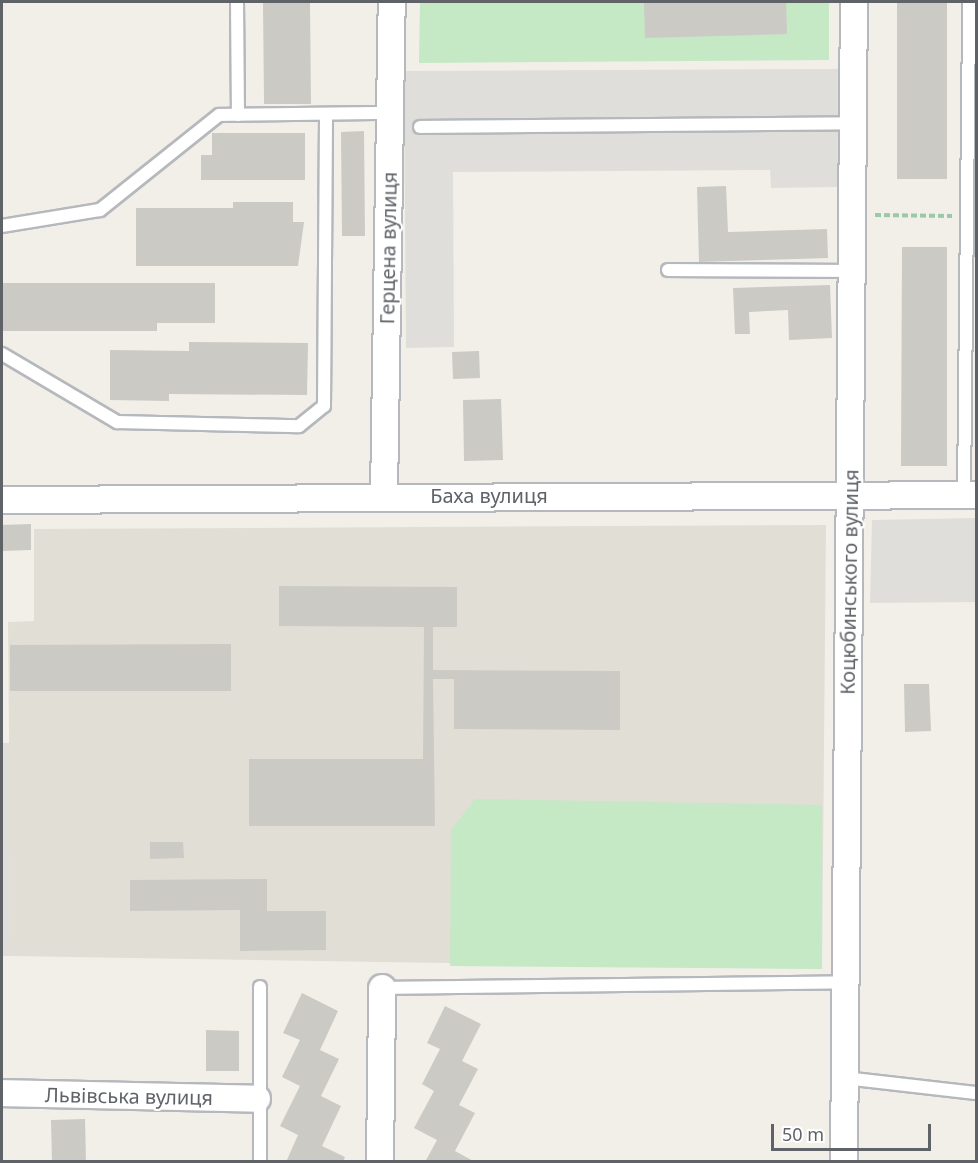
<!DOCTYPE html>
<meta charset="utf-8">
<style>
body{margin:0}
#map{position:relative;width:978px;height:1163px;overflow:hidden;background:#f1efe8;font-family:"Noto Sans",sans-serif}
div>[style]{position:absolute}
.industrial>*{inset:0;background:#e0deda}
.education>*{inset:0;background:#e1ded6}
.green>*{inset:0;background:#c5e8c5}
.building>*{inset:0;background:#cccac5}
.path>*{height:4px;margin-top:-2px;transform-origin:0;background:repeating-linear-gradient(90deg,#9cc7a9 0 6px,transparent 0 9px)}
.roads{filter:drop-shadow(2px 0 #b5b8bc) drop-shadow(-2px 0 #b5b8bc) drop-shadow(0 2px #b5b8bc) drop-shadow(0 -2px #b5b8bc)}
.lane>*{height:12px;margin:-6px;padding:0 6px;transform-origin:6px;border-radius:6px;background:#fff}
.street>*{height:26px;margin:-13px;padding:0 13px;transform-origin:13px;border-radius:13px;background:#fff}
span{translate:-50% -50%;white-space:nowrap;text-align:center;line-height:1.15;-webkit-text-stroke:4.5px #fff;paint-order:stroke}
.street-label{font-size:20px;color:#5f6368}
.frame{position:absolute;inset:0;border:3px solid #5f6368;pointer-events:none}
.scale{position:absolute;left:771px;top:1124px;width:160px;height:27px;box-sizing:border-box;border:3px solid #5f6368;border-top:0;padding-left:8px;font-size:18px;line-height:21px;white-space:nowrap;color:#5f6368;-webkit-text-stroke:4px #fff;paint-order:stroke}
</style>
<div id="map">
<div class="industrial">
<i style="clip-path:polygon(840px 69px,841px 187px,771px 188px,770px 170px,453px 172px,454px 347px,406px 348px,404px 71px)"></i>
<i style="clip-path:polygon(976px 518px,976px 602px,870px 603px,872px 520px)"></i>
<i style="clip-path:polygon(2px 743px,10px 743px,11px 956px,2px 956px)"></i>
</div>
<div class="education">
<i style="clip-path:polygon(826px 525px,822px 969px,11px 956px,8px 622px,34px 621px,34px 529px)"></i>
</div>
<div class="green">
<i style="clip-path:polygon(420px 2px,829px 2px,829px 60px,419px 63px)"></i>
<i style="clip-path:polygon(475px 799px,822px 805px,822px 969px,450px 966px,451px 830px)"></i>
</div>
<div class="building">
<i style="clip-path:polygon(263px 2px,310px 2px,311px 104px,264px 104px)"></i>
<i style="clip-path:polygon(644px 2px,786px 2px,787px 34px,645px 38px)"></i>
<i style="clip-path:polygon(897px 3px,947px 3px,947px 179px,897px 179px)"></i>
<i style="clip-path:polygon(364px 131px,365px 236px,342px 236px,341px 132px)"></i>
<i style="clip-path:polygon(212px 133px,305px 133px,305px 180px,201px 180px,201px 155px,212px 155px)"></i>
<i style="clip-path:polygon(726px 186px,728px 232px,827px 229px,828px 258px,699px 262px,697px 187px)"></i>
<i style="clip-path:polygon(233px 202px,293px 202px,293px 222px,304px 222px,298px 266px,136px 266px,136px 208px,233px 208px)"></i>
<i style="clip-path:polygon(902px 247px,947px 247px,947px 466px,901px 466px)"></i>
<i style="clip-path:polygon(2px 283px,215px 283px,215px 323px,157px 323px,157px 331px,2px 331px)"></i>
<i style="clip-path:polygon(830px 285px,832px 338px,789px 340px,788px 310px,749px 312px,750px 334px,735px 334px,733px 288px)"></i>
<i style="clip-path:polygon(189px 342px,308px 343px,307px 395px,169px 394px,169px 401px,110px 400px,110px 350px,189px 351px)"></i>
<i style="clip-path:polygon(479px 351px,480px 378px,453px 379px,452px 352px)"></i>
<i style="clip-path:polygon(501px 399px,503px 460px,464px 461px,463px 400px)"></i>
<i style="clip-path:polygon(31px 524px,31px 550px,2px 551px,2px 525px)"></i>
<i style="clip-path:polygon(279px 586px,457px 587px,457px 627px,433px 627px,433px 670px,620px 671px,620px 730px,454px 729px,454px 679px,433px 679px,435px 826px,249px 826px,249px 759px,423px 759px,424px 627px,279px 626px)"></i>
<i style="clip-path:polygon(231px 644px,231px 691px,10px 691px,10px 645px)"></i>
<i style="clip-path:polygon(904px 684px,929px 684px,931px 731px,905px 732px)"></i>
<i style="clip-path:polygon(150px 842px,183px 842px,184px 858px,150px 859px)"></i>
<i style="clip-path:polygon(267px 879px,267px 911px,326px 911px,326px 950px,240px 951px,240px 910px,130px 911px,130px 880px)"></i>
<i style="clip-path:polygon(302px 993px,338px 1011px,320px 1050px,339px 1059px,321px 1096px,341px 1106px,322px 1146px,345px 1157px,343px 1162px,286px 1162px,298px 1135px,280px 1126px,300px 1086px,282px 1077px,300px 1040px,283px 1033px)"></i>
<i style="clip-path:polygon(445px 1006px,481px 1024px,462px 1061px,478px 1069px,459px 1105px,475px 1113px,455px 1151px,475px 1162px,425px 1162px,437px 1140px,414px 1128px,434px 1091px,422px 1084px,440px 1049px,427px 1043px)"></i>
<i style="clip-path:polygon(206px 1030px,239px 1031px,239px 1071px,206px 1071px)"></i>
<i style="clip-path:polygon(85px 1119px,86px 1162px,52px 1162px,51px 1120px)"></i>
</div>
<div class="path">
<i style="left:875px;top:215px;width:77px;rotate:0.7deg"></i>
</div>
<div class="roads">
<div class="lane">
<i style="left:237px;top:2px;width:113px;rotate:89.5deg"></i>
<i style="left:420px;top:127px;width:433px;rotate:-0.5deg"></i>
<i style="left:2px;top:226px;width:99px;rotate:-9.3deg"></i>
<i style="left:100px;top:210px;width:152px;rotate:-38.6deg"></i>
<i style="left:219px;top:115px;width:171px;rotate:-0.7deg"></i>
<i style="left:668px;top:270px;width:184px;rotate:0.3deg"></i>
<i style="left:2px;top:354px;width:134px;rotate:30.6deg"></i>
<i style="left:117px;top:422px;width:182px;rotate:1.3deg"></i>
<i style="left:299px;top:426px;width:32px;rotate:-39deg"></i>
<i style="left:324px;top:406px;width:292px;rotate:-89.6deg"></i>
<i style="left:964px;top:495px;width:493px;rotate:-89.4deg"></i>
<i style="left:260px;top:987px;width:175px;rotate:90deg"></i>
<i style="left:382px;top:988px;width:463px;rotate:-0.7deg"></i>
<i style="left:844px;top:1078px;width:133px;rotate:6.5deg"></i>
</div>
<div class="street">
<i style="left:384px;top:495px;width:493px;rotate:-89.1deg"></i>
<i style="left:2px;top:500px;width:974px;rotate:-0.29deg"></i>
<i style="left:2px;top:1093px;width:255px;rotate:1.3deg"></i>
<i style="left:380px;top:1162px;width:174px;rotate:-89.3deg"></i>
<i style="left:844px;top:1162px;width:1160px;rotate:-89.51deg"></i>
</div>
</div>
<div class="street-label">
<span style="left:388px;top:248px;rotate:-89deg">Герцена вулиця</span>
<span style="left:489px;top:495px">Баха вулиця</span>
<span style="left:849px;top:582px;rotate:-89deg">Коцюбинського вулиця</span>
<span style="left:129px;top:1096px;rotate:1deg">Львівська вулиця</span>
</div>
<div class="frame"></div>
<div class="scale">50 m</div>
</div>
